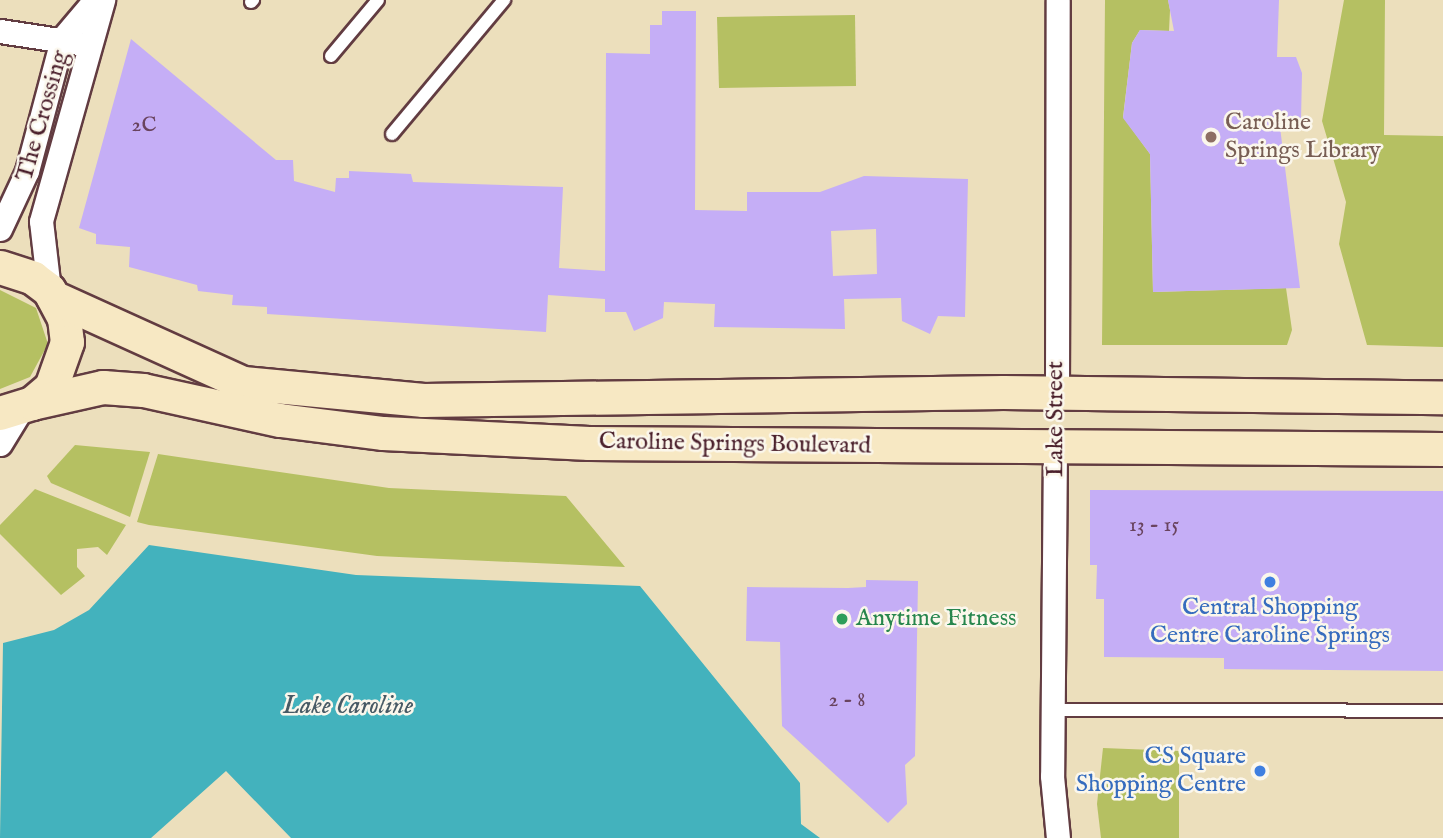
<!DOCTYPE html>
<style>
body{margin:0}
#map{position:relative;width:1443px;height:838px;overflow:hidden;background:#ecdfbc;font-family:"IM FELL English",serif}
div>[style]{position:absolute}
.green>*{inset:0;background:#b5c062}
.water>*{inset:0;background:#43b2bd}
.building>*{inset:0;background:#c5aef6}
.roads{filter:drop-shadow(2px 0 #623c41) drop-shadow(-2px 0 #623c41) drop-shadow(0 2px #623c41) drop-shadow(0 -2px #623c41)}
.service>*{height:12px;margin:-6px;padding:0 6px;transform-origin:6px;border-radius:6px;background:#fff}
.minor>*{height:23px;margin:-11.5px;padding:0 11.5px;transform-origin:11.5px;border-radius:11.5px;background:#fff}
.secondary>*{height:33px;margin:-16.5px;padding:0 16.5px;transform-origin:16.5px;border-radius:16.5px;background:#f7e8c3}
.dots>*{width:19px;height:19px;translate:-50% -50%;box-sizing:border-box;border:4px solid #fbf7ec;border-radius:50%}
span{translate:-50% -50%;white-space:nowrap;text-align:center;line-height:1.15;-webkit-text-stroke:5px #fbf7ec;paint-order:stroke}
.number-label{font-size:21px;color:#69435e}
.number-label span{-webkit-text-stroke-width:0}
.street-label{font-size:24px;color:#4a1f2b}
.education-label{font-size:24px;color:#785e54}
.left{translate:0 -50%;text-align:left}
.shop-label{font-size:24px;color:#366cbe}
.right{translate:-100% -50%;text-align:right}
.leisure-label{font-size:24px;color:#27864d}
.water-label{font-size:26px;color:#475a65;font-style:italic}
</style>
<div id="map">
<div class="green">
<i style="clip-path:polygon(1105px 0,1168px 0,1170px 10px,1169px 31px,1140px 30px,1132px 43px,1123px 117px,1150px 154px,1153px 292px,1286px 288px,1292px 330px,1287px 345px,1102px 345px)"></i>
<i style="clip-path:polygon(1344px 0,1385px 0,1384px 135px,1443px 136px,1443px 347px,1367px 345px,1339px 244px,1346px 202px,1322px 121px)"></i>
<i style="clip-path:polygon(855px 15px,856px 86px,719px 88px,717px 17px)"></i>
<i style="clip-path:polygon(0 290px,36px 308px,48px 344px,30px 377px,0 389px)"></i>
<i style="clip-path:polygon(75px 445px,150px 452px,130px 517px,51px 483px,47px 476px)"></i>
<i style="clip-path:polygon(158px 454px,389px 488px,566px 496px,625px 567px,377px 556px,149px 525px,137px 522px)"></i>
<i style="clip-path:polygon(35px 489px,126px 525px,107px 555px,98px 547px,77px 549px,77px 567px,85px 576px,61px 595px,0 534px,0 525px)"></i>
<i style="clip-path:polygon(1103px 748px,1179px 751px,1179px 838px,1101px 838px,1097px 804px)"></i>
</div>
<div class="water">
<i style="clip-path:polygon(149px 545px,356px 575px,640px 586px,800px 783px,801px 824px,820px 838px,291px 838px,226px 771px,151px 838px,0 838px,3px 643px,54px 630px,89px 610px)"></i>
</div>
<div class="building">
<i style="clip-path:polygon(1168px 0,1279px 0,1277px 57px,1296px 57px,1302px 73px,1301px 121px,1279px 119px,1300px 288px,1153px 292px,1150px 154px,1123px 118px,1132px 43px,1140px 30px,1174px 31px)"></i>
<i style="clip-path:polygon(evenodd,662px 11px,696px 11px,695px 210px,747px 211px,747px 192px,820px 192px,864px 176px,968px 179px,965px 317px,938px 316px,930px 334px,902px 321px,901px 298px,844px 299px,845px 329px,714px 327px,715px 304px,664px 302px,663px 318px,634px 331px,626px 312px,605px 312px,605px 299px,548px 295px,546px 332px,267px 314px,267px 307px,232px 305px,233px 295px,198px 291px,197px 285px,129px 267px,130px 247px,96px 244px,96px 234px,79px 228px,131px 39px,276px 160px,293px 160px,294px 181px,335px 192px,336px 178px,349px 178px,349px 171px,411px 174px,413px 182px,563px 187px,559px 268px,605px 271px,606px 53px,650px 54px,650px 25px,662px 25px,662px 11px,876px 229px,877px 274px,833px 276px,831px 231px,876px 229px)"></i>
<i style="clip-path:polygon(1090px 490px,1443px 491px,1443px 671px,1224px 669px,1224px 658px,1104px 657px,1104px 599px,1096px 599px,1097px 565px,1090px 565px)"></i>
<i style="clip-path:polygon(866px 580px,918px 581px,915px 756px,905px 765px,907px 804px,888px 823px,782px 726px,780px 642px,746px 641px,747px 587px,848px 588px,866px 587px)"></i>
</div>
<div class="roads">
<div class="service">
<i style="left:251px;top:2px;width:3px;rotate:-45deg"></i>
<i style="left:331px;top:56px;width:73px;rotate:-50deg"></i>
<i style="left:392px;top:134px;width:175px;rotate:-50.1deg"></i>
<i style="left:1053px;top:710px;width:390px;rotate:0.1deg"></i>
</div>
<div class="minor">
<i style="left:0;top:31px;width:79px;rotate:8.7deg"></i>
<i style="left:0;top:229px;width:64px;rotate:-65deg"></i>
<i style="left:27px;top:171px;width:137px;rotate:-75.1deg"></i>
<i style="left:62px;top:39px;width:51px;rotate:-49.8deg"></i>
<i style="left:49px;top:290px;width:69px;rotate:-96.6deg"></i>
<i style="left:41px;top:221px;width:230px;rotate:-74.3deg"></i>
<i style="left:1057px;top:393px;width:393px;rotate:-89.9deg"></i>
<i style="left:0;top:444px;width:42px;rotate:-58.6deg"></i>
<i style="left:1055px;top:447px;width:329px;rotate:90.5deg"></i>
<i style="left:1052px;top:776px;width:62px;rotate:84.5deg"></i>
</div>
<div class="secondary">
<i style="left:0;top:267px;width:35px;rotate:18deg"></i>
<i style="left:33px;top:278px;width:20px;rotate:37deg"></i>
<i style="left:49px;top:290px;width:32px;rotate:62deg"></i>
<i style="left:64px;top:318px;width:24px;rotate:83deg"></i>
<i style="left:67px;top:342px;width:48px;rotate:109.6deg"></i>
<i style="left:51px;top:387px;width:25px;rotate:140deg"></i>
<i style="left:32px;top:403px;width:34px;rotate:163deg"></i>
<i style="left:53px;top:297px;width:209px;rotate:24.4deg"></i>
<i style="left:243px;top:383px;width:181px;rotate:5.4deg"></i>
<i style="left:423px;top:400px;width:580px;rotate:-0.79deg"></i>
<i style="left:1003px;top:392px;width:440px;rotate:0.7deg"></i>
<i style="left:32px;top:403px;width:73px;rotate:-12.7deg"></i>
<i style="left:103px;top:387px;width:40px;rotate:4.3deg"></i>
<i style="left:143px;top:390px;width:140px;rotate:12.4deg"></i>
<i style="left:280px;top:420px;width:104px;rotate:7.2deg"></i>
<i style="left:383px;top:433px;width:206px;rotate:2.8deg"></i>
<i style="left:589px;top:443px;width:854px;rotate:0.4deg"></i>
</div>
</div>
<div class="dots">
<i style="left:1211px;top:137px;background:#8d6e63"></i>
<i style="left:1270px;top:582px;background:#3f7fe0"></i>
<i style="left:842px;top:619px;background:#2e9e5b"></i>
<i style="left:1260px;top:771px;background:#3f7fe0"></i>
</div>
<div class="number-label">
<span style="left:144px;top:126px">2C</span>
<span style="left:1154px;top:526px">13 - 15</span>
<span style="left:847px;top:701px">2 - 8</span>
</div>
<div class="street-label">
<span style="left:43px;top:116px;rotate:-74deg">The Crossing</span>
<span style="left:1056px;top:419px;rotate:-90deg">Lake Street</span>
<span style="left:735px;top:444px;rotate:1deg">Caroline Springs Boulevard</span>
</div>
<div class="education-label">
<span class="left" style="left:1225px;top:137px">Caroline<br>Springs Library</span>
</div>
<div class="shop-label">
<span style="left:1270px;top:622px">Central Shopping<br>Centre Caroline Springs</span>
<span class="right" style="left:1246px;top:771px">CS Square<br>Shopping Centre</span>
</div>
<div class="leisure-label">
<span class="left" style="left:856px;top:619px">Anytime Fitness</span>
</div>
<div class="water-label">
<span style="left:348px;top:706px">Lake Caroline</span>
</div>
</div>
